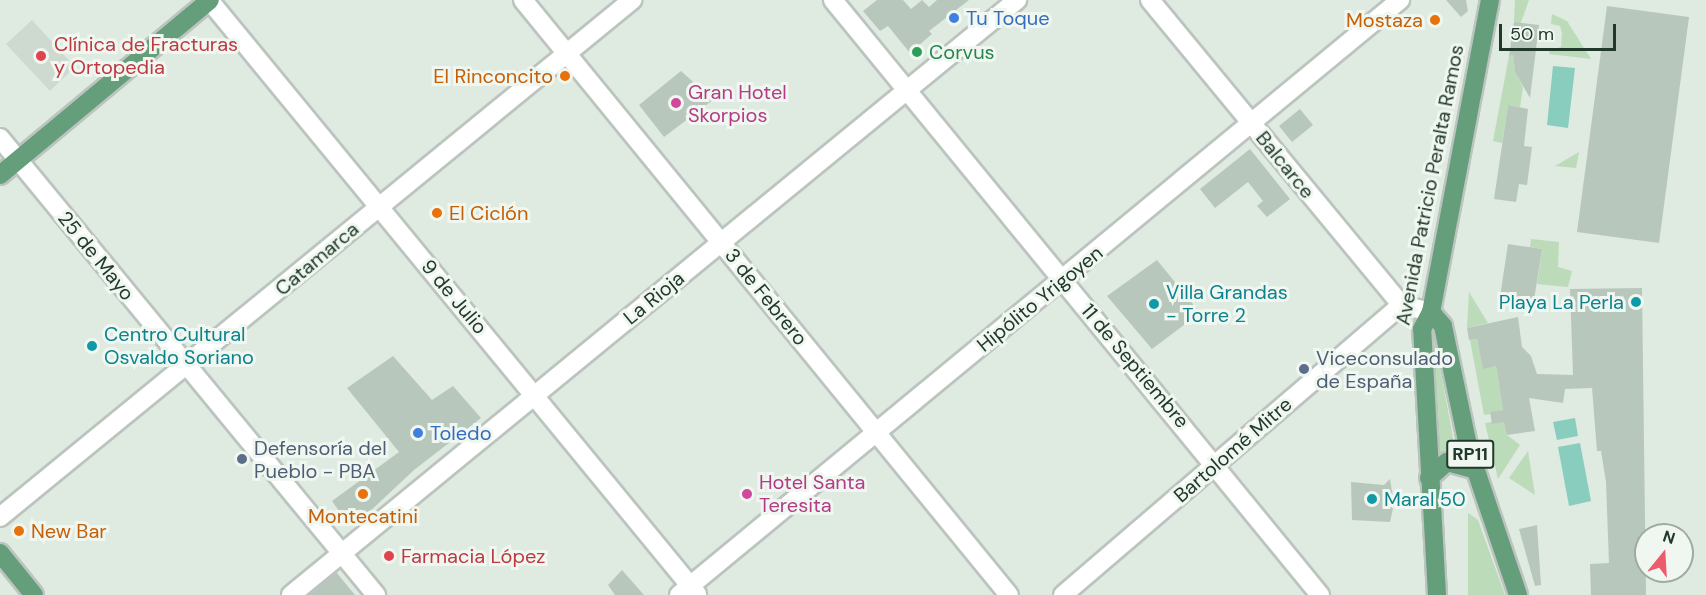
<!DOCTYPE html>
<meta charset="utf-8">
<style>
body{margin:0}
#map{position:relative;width:1706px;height:595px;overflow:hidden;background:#dfeae1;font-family:"DM Sans",sans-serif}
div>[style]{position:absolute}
.built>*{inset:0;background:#cedad0}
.green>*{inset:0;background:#bcdbb9}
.water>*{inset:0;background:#89cdbe}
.building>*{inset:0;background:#b8c7bc}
.roads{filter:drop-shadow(2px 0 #bcc4bf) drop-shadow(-2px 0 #bcc4bf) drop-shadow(0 2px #bcc4bf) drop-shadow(0 -2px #bcc4bf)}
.minor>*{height:18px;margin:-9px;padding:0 9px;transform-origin:9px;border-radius:9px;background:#fff}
.primary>*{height:18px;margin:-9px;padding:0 9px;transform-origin:9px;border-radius:9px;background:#659e7a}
.dots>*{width:16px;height:16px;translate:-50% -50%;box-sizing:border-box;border:3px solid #f0f7f0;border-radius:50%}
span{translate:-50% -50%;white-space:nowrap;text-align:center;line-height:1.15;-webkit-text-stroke:6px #f0f7f0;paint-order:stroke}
.shield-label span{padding:2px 4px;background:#f0f7f0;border:2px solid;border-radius:4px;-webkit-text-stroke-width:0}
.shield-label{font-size:18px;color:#21392a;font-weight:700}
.shop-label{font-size:20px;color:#366cbe}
.left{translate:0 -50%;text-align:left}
.food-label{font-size:20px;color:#c56008}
.right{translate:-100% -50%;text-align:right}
.health-label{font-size:20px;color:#be3a42}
.leisure-label{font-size:20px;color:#27864d}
.hotel-label{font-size:20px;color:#b23c85}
.street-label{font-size:20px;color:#21392a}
.culture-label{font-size:20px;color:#0d838f}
.service-label{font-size:20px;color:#4e5e75}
.north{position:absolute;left:1634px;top:523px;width:60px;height:60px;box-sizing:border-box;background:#f0f7f0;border:2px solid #9daba1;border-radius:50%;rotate:18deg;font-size:16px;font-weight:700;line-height:24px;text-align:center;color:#21392a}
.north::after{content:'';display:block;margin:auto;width:21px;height:27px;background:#ec5b6e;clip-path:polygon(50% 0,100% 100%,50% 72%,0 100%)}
.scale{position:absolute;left:1499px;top:24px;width:117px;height:27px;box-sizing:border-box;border:3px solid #21392a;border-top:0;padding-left:8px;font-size:18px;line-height:21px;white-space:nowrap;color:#21392a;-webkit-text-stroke:4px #f0f7f0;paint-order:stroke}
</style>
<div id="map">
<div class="built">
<i style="clip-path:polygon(32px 20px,75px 67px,50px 91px,6px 44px)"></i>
</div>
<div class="green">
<i style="clip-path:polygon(1515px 0,1529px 0,1520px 25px,1514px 22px)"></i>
<i style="clip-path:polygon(1552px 14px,1567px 21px,1591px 59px,1549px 54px,1550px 50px,1561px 47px,1562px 33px,1560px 26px,1551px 24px)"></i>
<i style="clip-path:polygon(1513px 55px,1515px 72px,1523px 87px,1520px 107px,1508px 105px,1502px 143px,1493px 141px,1509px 56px)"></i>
<i style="clip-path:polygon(1579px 152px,1576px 168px,1555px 166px)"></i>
<i style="clip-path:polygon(1531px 239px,1559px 242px,1558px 267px,1572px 271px,1568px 287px,1537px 284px,1542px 249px,1530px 247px)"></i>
<i style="clip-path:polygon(1469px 292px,1488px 323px,1467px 328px)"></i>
<i style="clip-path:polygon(1433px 328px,1455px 449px,1439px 453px)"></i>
<i style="clip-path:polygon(1477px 339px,1483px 368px,1496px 366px,1503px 410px,1491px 414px,1484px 415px,1470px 340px)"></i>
<i style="clip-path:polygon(1492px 422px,1505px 422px,1507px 435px,1520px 445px,1498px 479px,1485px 423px)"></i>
<i style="clip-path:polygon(1528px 451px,1535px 495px,1509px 478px)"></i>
<i style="clip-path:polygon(1468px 513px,1478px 520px,1505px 595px,1468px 595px)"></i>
</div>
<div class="water">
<i style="clip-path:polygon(1553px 66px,1575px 68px,1568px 128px,1547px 125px)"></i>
<i style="clip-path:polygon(1575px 418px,1578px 436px,1557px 440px,1553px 422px)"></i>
<i style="clip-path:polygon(1580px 443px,1591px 501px,1569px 506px,1558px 447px)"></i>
</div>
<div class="building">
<i style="clip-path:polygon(877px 0,903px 0,911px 9px,922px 0,929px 7px,937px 0,969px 0,929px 31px,932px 34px,910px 53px,888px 26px,880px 31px,863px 11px)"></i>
<i style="clip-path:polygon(1446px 0,1466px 0,1468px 11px,1461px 17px)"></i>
<i style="clip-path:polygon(1607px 6px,1689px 17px,1659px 243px,1577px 232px)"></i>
<i style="clip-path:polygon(1514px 22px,1539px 25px,1530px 98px,1515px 72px,1513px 55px,1509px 56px)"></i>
<i style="clip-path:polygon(681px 71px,713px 100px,664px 137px,639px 105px)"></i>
<i style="clip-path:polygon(1508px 105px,1528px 109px,1524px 146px,1532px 147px,1527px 185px,1519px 184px,1516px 202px,1494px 199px)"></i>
<i style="clip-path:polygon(1300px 109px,1313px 125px,1292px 142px,1279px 126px)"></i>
<i style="clip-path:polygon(1250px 149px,1290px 199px,1267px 217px,1257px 206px,1263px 201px,1248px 182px,1215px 208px,1200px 189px)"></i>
<i style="clip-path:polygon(1508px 244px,1542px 249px,1534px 300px,1515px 298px,1516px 311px,1500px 297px)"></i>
<i style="clip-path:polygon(1157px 260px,1200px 313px,1152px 349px,1107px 296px)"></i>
<i style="clip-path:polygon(1642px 288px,1646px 595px,1591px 595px,1590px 564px,1609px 563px,1606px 482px,1601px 451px,1597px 451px,1592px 388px,1565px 389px,1563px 403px,1529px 398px,1535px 431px,1507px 435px,1504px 422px,1492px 424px,1490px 412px,1503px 410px,1496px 366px,1483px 369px,1477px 339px,1469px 340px,1467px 328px,1518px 317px,1522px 347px,1531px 356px,1537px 374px,1573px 375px,1570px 289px)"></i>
<i style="clip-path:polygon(393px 356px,432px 400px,453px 386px,481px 418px,414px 470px,366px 515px,360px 509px,346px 521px,332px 501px,399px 452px,347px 388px)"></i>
<i style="clip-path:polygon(1390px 479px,1394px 504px,1390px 522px,1352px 520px,1351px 482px,1384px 485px)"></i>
<i style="clip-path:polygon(1537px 525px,1541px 585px,1535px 586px,1519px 529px)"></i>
<i style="clip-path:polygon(622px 570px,644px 595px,615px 595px,608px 585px)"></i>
<i style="clip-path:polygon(336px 572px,355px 595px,309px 595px)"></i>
</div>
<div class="roads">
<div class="minor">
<i style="left:209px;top:0;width:769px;rotate:50.6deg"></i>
<i style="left:523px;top:0;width:768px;rotate:50.76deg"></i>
<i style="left:833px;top:0;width:769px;rotate:50.7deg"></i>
<i style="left:1150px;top:0;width:395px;rotate:50.5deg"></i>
<i style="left:1401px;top:305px;width:31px;rotate:13deg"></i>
<i style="left:0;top:138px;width:592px;rotate:50.55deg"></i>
<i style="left:0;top:517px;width:817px;rotate:-39.28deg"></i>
<i style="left:291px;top:595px;width:939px;rotate:-39.34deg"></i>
<i style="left:679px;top:595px;width:935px;rotate:-39.53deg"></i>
<i style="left:1063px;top:595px;width:445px;rotate:-40.6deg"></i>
</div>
<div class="primary">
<i style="left:0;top:175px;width:273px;rotate:-39.8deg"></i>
<i style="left:1431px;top:312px;width:18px;rotate:49deg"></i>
<i style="left:1443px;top:326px;width:127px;rotate:78.2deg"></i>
<i style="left:1469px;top:450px;width:153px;rotate:71.3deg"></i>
<i style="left:1429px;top:478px;width:24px;rotate:-42deg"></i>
<i style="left:1447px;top:462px;width:28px;rotate:15deg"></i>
<i style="left:0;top:553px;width:54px;rotate:51deg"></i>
<i style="left:1437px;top:595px;width:266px;rotate:-93.2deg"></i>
<i style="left:1422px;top:329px;width:19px;rotate:-62deg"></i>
<i style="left:1431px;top:312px;width:318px;rotate:-79.3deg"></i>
</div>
</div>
<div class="dots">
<i style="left:954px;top:18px;background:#3f7fe0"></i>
<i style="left:1435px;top:20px;background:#e8710a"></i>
<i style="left:917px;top:52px;background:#2e9e5b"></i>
<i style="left:41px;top:56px;background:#e0444e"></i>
<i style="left:565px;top:76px;background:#e8710a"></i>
<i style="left:676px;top:103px;background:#d1479c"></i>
<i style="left:437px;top:213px;background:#e8710a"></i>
<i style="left:1636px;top:302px;background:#0f9aa8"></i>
<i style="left:1154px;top:304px;background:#0f9aa8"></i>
<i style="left:92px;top:346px;background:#0f9aa8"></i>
<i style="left:1304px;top:369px;background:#5c6f8a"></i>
<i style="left:418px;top:433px;background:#3f7fe0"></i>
<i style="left:242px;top:459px;background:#5c6f8a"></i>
<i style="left:363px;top:494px;background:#e8710a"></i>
<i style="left:747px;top:494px;background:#d1479c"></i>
<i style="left:1372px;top:499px;background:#0f9aa8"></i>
<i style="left:19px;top:531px;background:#e8710a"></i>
<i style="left:389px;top:556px;background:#e0444e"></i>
</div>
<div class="shield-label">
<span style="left:1470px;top:454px">RP11</span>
</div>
<div class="shop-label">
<span class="left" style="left:966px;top:18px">Tu Toque</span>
<span class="left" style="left:430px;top:433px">Toledo</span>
</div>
<div class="food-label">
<span class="right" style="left:1423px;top:20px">Mostaza</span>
<span class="right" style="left:553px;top:76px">El Rinconcito</span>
<span class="left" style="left:449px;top:213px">El Ciclón</span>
<span style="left:363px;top:516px">Montecatini</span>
<span class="left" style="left:31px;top:531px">New Bar</span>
</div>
<div class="health-label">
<span class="left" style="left:54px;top:56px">Clínica de Fracturas<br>y Ortopedia</span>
<span class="left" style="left:401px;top:556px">Farmacia López</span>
</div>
<div class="leisure-label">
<span class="left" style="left:929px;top:52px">Corvus</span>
</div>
<div class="hotel-label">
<span class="left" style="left:688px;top:104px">Gran Hotel<br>Skorpios</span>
<span class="left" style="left:759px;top:494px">Hotel Santa<br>Teresita</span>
</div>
<div class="street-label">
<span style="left:1285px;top:165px;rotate:51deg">Balcarce</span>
<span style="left:1430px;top:185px;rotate:-79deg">Avenida Patricio Peralta Ramos</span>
<span style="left:96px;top:256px;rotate:51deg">25 de Mayo</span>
<span style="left:317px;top:259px;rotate:-40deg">Catamarca</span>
<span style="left:454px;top:297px;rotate:50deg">9 de Julio</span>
<span style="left:766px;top:297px;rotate:51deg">3 de Febrero</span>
<span style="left:654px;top:298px;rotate:-39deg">La Rioja</span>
<span style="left:1040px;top:299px;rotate:-39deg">Hipólito Yrigoyen</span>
<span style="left:1135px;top:366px;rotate:50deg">11 de Septiembre</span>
<span style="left:1233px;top:450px;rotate:-41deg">Bartolomé Mitre</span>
</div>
<div class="culture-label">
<span class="left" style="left:1166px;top:304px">Villa Grandas<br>- Torre 2</span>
<span class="right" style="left:1624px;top:302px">Playa La Perla</span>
<span class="left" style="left:104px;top:346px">Centro Cultural<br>Osvaldo Soriano</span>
<span class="left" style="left:1384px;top:499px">Maral 50</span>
</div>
<div class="service-label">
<span class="left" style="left:1316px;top:370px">Viceconsulado<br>de España</span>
<span class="left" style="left:254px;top:460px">Defensoría del<br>Pueblo - PBA</span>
</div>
<div class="north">N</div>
<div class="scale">50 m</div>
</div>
